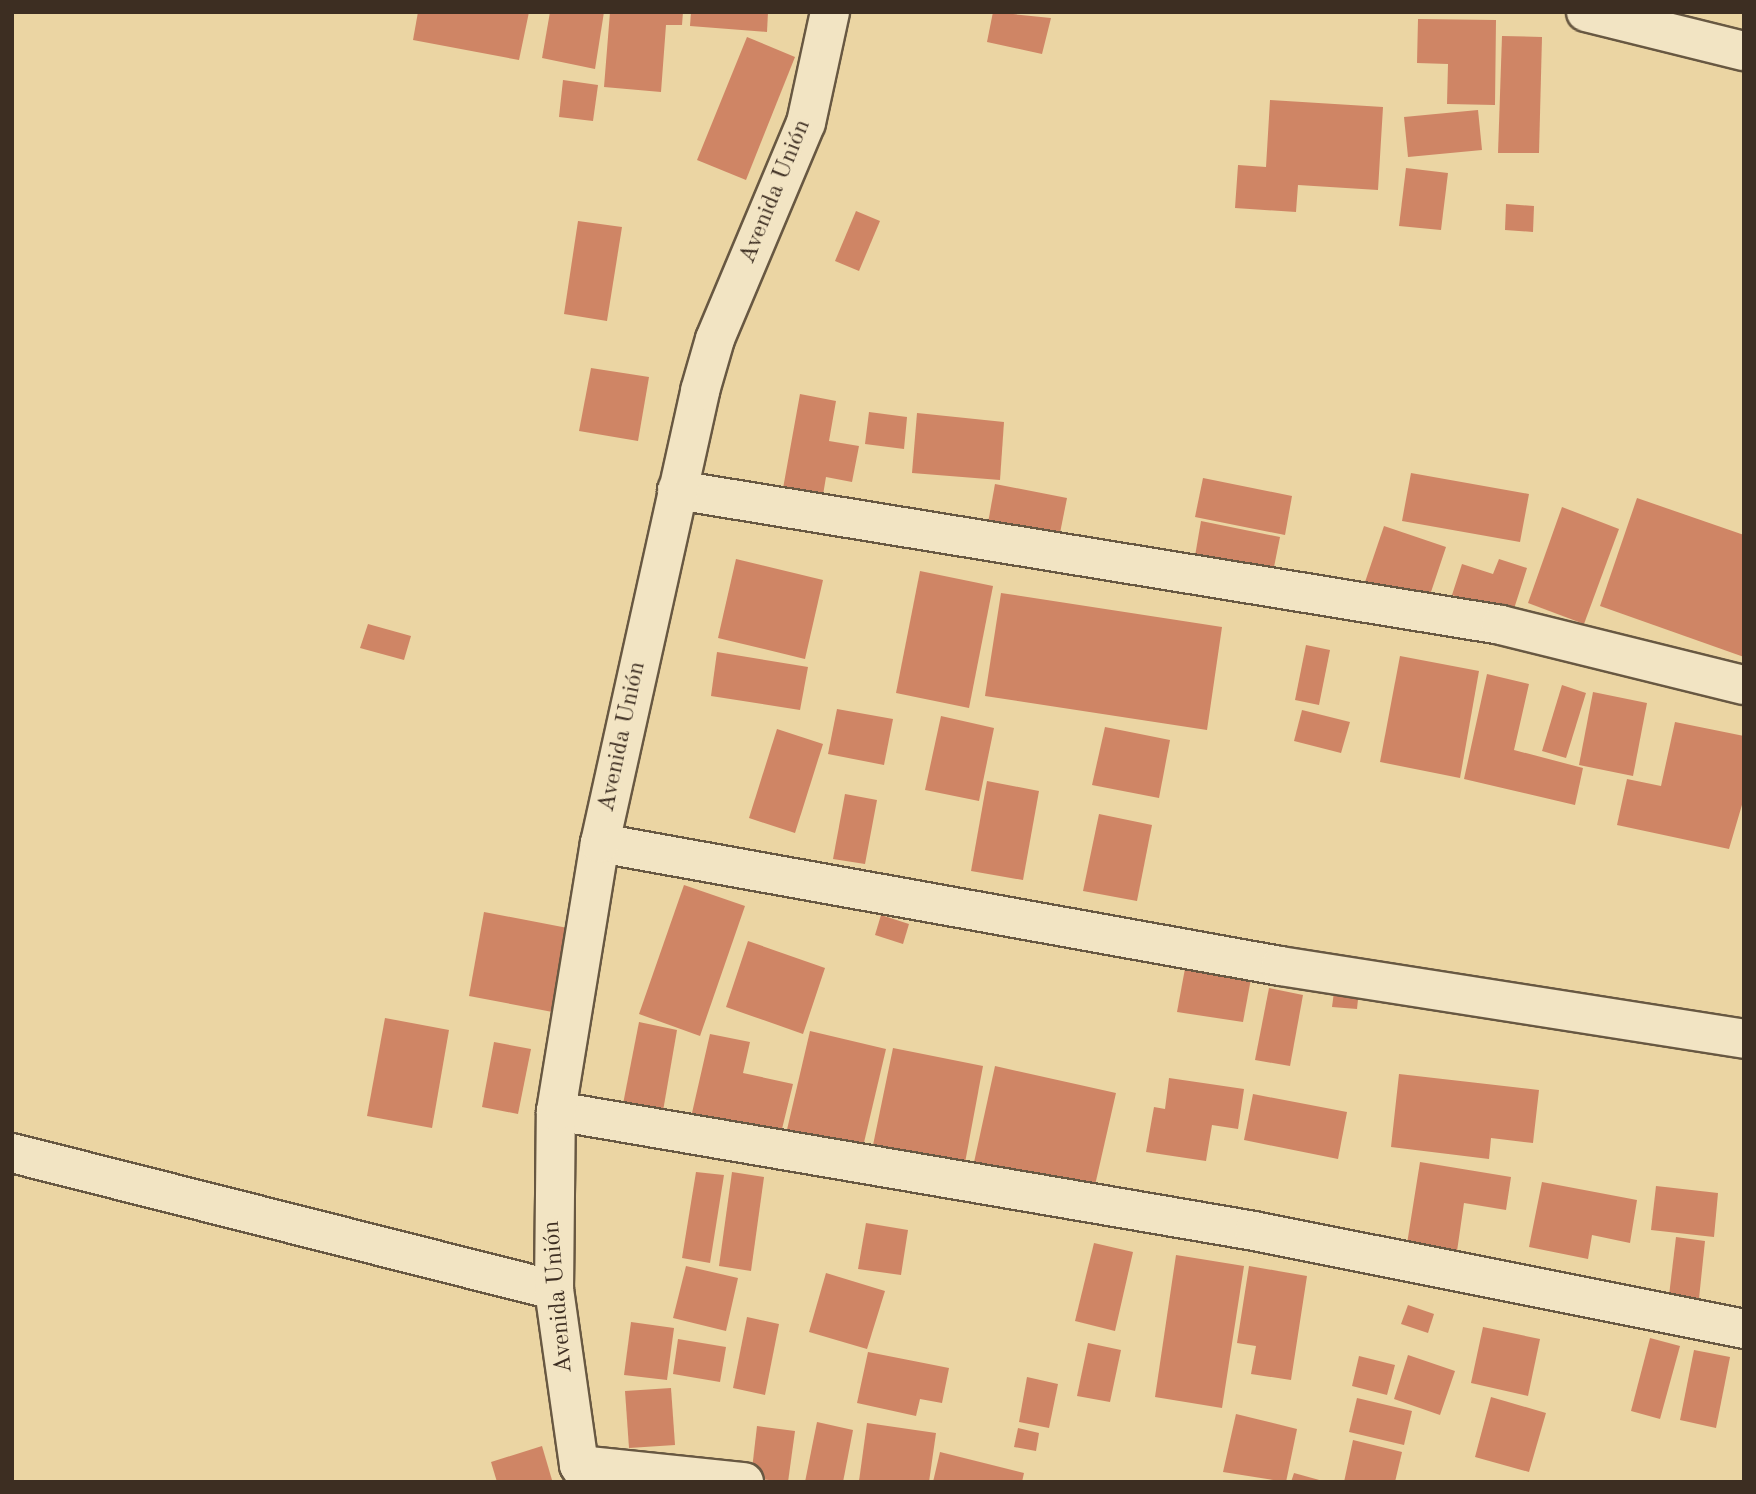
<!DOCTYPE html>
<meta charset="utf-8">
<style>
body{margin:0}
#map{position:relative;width:1756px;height:1494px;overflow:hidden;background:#ebd5a3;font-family:"Old Standard TT",serif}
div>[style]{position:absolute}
.building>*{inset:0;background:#cf8565}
.roads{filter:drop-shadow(2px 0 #685842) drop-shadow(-2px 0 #685842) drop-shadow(0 2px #685842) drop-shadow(0 -2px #685842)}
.minor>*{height:38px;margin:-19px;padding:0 19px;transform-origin:19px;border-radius:19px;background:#f2e4c3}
span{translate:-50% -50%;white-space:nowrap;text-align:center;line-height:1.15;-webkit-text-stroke:5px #f2e4c3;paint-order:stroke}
.street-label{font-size:24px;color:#3d2e22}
.frame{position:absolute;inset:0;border:14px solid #3d2e22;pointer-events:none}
</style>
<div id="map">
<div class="building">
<i style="clip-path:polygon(418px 12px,529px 12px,519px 60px,413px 40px)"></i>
<i style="clip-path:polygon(550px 12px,604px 12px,595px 69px,542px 58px)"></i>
<i style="clip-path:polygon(610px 12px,683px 12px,682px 25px,666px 25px,661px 92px,604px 87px)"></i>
<i style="clip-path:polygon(691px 12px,768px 12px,767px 32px,690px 26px)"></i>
<i style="clip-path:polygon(993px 12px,1051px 18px,1042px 54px,987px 42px)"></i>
<i style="clip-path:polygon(1418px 19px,1496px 20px,1495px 105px,1447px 104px,1448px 64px,1417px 63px)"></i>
<i style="clip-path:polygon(1502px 36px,1542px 37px,1539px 153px,1498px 153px)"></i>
<i style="clip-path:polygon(747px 37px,795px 57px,746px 180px,697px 160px)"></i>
<i style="clip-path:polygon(563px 80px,598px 85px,593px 121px,559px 117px)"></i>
<i style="clip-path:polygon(1270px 100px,1383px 107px,1378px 190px,1298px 185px,1296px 212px,1235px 208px,1238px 165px,1266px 167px)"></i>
<i style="clip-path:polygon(1478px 110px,1482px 150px,1408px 157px,1404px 117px)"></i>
<i style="clip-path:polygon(1406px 168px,1448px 173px,1441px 230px,1399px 226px)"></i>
<i style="clip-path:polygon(1506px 204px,1534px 206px,1533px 232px,1505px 230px)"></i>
<i style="clip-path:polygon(856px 211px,880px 221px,859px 271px,835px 261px)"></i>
<i style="clip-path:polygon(578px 221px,622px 227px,607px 321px,564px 314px)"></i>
<i style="clip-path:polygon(591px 368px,649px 377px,638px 441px,579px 431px)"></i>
<i style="clip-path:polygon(800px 394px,836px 401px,829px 441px,859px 446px,852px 482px,826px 477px,822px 501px,782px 494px)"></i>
<i style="clip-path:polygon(869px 412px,907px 417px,904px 449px,865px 444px)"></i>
<i style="clip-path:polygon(917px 413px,1004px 422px,1000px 480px,912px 473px)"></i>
<i style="clip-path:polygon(1411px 473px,1529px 494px,1520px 542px,1402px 521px)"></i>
<i style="clip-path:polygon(1203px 478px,1292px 496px,1285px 535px,1195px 517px)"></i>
<i style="clip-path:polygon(995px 484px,1067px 498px,1057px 548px,986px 534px)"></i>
<i style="clip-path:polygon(1637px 498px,1744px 535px,1744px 657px,1600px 606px)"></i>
<i style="clip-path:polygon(1562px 507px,1619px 529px,1584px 624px,1528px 603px)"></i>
<i style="clip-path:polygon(1201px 521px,1280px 537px,1272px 577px,1194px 562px)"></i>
<i style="clip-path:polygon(1384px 526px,1446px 547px,1425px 610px,1363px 588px)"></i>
<i style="clip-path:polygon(736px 559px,823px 580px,805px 659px,718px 638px)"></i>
<i style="clip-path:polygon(1499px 559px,1527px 568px,1512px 615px,1452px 595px,1462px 564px,1493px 574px)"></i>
<i style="clip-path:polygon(920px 571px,993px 586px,969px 708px,896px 693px)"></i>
<i style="clip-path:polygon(1001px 593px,1222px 627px,1207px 730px,985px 696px)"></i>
<i style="clip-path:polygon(368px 624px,411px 636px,404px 660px,360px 648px)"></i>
<i style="clip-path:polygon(1306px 645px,1330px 650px,1319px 705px,1295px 700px)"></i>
<i style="clip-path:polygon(717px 652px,808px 667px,800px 710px,711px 696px)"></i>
<i style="clip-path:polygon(1400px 656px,1479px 671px,1460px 778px,1380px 762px)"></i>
<i style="clip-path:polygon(1487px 674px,1529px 684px,1514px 750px,1583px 768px,1575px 805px,1464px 779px)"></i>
<i style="clip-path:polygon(1562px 685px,1586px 693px,1566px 758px,1542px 751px)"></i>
<i style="clip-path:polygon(1593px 692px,1647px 703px,1633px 776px,1579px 765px)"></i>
<i style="clip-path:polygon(837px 709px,893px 719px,884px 765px,828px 754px)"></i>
<i style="clip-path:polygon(1302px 710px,1350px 722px,1341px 753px,1294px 741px)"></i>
<i style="clip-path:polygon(941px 716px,994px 728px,979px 801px,925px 790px)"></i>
<i style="clip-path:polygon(1675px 722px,1744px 736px,1744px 798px,1729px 849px,1617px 825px,1627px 779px,1661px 786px)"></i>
<i style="clip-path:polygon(1105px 727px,1170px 740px,1159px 798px,1092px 785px)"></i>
<i style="clip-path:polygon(777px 729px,823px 744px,795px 833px,749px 818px)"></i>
<i style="clip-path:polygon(987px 781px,1039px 791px,1023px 880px,971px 871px)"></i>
<i style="clip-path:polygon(845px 794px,877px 800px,865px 864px,833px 859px)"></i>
<i style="clip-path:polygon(1099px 814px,1152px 825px,1137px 901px,1083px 891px)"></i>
<i style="clip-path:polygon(684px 885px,745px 906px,700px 1036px,639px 1014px)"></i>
<i style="clip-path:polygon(484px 912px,578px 930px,563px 1014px,469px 996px)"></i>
<i style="clip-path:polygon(881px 915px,909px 924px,903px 944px,875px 935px)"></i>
<i style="clip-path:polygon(748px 941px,825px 968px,803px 1034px,726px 1007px)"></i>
<i style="clip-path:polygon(1186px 963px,1252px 973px,1243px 1022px,1177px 1012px)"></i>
<i style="clip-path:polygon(1336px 977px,1360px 980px,1357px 1009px,1332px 1007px)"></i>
<i style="clip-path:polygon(1269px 988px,1303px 995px,1290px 1066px,1255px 1060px)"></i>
<i style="clip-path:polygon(385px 1018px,449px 1030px,432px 1128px,367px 1116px)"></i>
<i style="clip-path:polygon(639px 1022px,677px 1030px,663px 1111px,623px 1104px)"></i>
<i style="clip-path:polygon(810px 1031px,886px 1049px,862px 1151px,786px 1134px)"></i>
<i style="clip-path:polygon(710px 1034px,750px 1042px,743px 1073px,793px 1084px,781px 1133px,692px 1113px)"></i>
<i style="clip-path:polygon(494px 1042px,531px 1049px,518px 1114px,482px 1107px)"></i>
<i style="clip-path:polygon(893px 1048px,983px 1066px,964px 1168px,872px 1150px)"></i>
<i style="clip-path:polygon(995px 1066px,1116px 1093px,1093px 1194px,973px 1167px)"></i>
<i style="clip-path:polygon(1399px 1074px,1539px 1090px,1533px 1143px,1491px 1138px,1489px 1159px,1391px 1147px)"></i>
<i style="clip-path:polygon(1169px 1078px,1244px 1089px,1238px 1129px,1212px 1125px,1206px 1161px,1146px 1152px,1154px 1107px,1165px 1109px)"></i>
<i style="clip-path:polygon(1253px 1094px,1347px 1112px,1338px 1159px,1244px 1140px)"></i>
<i style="clip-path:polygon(1420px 1162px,1511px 1177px,1506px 1210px,1464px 1203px,1456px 1258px,1406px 1250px)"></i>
<i style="clip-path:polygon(696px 1172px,724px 1175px,710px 1263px,682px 1258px)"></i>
<i style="clip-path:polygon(732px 1172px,764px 1177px,751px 1271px,719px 1266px)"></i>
<i style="clip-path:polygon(1542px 1182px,1637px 1200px,1630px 1243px,1592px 1235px,1588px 1259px,1529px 1247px)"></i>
<i style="clip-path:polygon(1656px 1186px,1718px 1193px,1714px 1237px,1651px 1230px)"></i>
<i style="clip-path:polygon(866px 1223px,908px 1230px,901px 1275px,858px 1269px)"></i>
<i style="clip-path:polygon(1676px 1237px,1705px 1241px,1698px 1308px,1668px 1304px)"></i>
<i style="clip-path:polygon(1094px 1243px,1133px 1252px,1115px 1331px,1075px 1321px)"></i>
<i style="clip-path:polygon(1176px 1255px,1244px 1266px,1222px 1408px,1155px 1397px)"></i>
<i style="clip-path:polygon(686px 1266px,738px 1278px,726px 1331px,673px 1318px)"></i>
<i style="clip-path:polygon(1249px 1266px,1307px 1276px,1291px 1380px,1251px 1374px,1256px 1346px,1237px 1343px)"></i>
<i style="clip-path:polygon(826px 1273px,885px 1291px,867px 1349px,809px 1332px)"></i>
<i style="clip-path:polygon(1408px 1305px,1434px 1314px,1428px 1333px,1401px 1324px)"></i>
<i style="clip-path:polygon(747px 1317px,779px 1324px,765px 1395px,733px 1388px)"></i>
<i style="clip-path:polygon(631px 1322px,674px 1328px,667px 1380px,624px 1375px)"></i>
<i style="clip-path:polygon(1483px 1327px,1540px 1339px,1528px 1396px,1471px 1383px)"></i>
<i style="clip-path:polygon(1650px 1338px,1680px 1346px,1660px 1419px,1631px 1411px)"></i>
<i style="clip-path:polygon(678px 1339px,726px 1347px,720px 1382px,673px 1374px)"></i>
<i style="clip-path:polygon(1088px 1343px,1121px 1350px,1110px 1402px,1077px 1396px)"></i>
<i style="clip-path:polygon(1694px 1350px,1730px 1357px,1716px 1428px,1680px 1420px)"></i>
<i style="clip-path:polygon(868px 1352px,949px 1368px,942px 1403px,920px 1399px,916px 1416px,857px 1403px)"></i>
<i style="clip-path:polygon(1408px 1355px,1455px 1371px,1440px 1415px,1394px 1399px)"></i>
<i style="clip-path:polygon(1359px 1356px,1395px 1365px,1387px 1395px,1352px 1386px)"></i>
<i style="clip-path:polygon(1027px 1377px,1058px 1384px,1049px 1428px,1019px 1422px)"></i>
<i style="clip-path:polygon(671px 1388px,675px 1445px,629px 1448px,625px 1391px)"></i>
<i style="clip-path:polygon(1491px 1397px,1546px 1413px,1529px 1472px,1475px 1457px)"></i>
<i style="clip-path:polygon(1357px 1398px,1412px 1411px,1404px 1445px,1349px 1432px)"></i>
<i style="clip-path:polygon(1236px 1414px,1297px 1429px,1286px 1482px,1223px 1472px)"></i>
<i style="clip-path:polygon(817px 1422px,853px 1430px,843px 1482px,805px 1482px)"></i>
<i style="clip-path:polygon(867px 1423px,936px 1433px,929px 1482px,859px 1481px)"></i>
<i style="clip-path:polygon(757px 1426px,795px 1431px,788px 1482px,751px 1478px)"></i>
<i style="clip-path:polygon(1018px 1428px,1039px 1433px,1036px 1451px,1014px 1447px)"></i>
<i style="clip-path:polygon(1353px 1440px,1402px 1452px,1395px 1482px,1344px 1482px)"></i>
<i style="clip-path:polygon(542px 1446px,552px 1480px,497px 1482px,491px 1462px)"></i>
<i style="clip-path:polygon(940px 1452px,1024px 1473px,1022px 1482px,933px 1482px)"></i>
<i style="clip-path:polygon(1294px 1473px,1323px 1481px,1323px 1482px,1291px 1482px)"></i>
</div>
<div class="roads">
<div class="minor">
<i style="left:1586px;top:12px;width:163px;rotate:13.9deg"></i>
<i style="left:677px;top:490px;width:835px;rotate:9.3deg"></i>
<i style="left:1501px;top:625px;width:250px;rotate:13.9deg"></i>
<i style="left:600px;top:843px;width:691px;rotate:10.25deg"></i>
<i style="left:1280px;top:966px;width:470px;rotate:8.9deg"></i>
<i style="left:556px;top:1111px;width:708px;rotate:9.75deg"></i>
<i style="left:1254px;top:1231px;width:500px;rotate:11.3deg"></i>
<i style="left:12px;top:1153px;width:559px;rotate:14.19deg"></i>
<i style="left:579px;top:1465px;width:166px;rotate:5.9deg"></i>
<i style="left:589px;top:1482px;width:20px;rotate:-120deg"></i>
<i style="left:579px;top:1465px;width:177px;rotate:-98.1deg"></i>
<i style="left:554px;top:1290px;width:179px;rotate:-89.4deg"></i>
<i style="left:556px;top:1111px;width:272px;rotate:-80.7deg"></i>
<i style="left:600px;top:843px;width:463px;rotate:-77.5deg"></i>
<i style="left:700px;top:391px;width:54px;rotate:-73.9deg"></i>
<i style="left:715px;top:339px;width:234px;rotate:-67.2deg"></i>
<i style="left:806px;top:123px;width:114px;rotate:-77.8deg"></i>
</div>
</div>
<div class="street-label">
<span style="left:776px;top:192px;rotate:-68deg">Avenida Unión</span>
<span style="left:623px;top:737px;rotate:-78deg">Avenida Unión</span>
<span style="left:559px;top:1297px;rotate:-95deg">Avenida Unión</span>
</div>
<div class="frame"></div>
</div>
